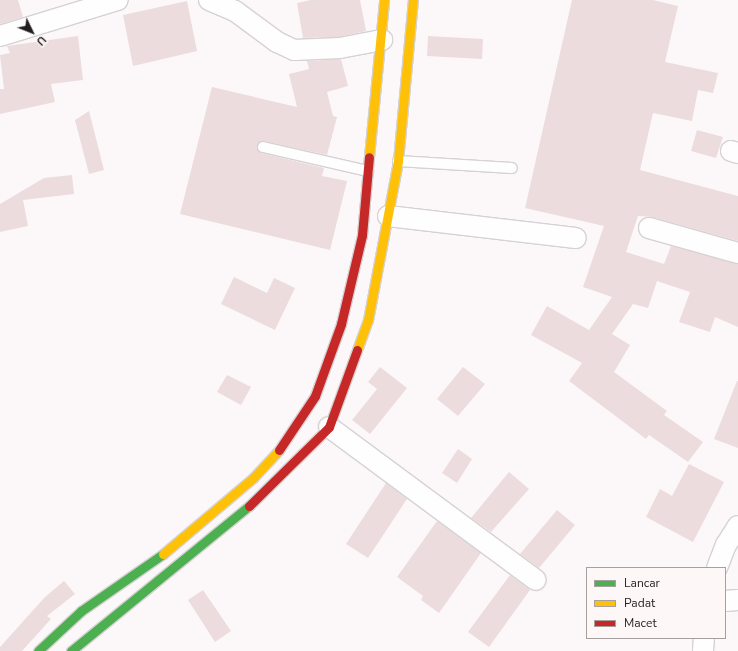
<!DOCTYPE html>
<style>
body{margin:0}
#map{position:relative;width:738px;height:651px;overflow:hidden;background:#fcf8f9;font-family:"Nunito Sans",sans-serif}
div>[style]{position:absolute}
.building>*{inset:0;background:#ecdcdd}
.roads{filter:drop-shadow(1px 0 #d6d2d3) drop-shadow(-1px 0 #d6d2d3) drop-shadow(0 1px #d6d2d3) drop-shadow(0 -1px #d6d2d3)}
.lane>*{height:10px;margin:-5px;padding:0 5px;transform-origin:5px;border-radius:5px;background:#fffefe}
.street>*{height:20px;margin:-10px;padding:0 10px;transform-origin:10px;border-radius:10px;background:#fffefe}
.fast>*{height:9px;margin:-4.5px;padding:0 4.5px;transform-origin:4.5px;border-radius:4.5px;background:#4caf50}
.slow>*{height:9px;margin:-4.5px;padding:0 4.5px;transform-origin:4.5px;border-radius:4.5px;background:#ffc107}
.jam>*{height:9px;margin:-4.5px;padding:0 4.5px;transform-origin:4.5px;border-radius:4.5px;background:#c62828}
span{translate:-50% -50%;white-space:nowrap;text-align:center;line-height:1.15;-webkit-text-stroke:3px #fdf7f8;paint-order:stroke}
.legend{position:absolute;left:586px;top:567px;width:140px;height:72px;box-sizing:border-box;background:#fdf7f8;border:1px solid #a6a0a1;margin:0;padding:5px 7px;list-style:none;font-size:12px;color:#231d1f}
.legend li{display:flex;align-items:center;gap:8px;height:20px}
.legend b{width:20px;border:1px solid #a6a0a1}
.north{position:absolute;left:12px;top:12px;width:40px;height:40px;-webkit-text-stroke:3px #fdf7f8;paint-order:stroke;rotate:133deg;font-size:11px;font-weight:700;line-height:16px;text-align:center;color:#231d1f}
.north::after{content:'';display:block;margin:auto;width:14px;height:18px;background:#231d1f;clip-path:polygon(50% 0,100% 100%,50% 72%,0 100%)}
</style>
<div id="map">
<div class="building">
<i style="clip-path:polygon(0 0,18px 0,23px 17px,0 24px)"></i>
<i style="clip-path:polygon(311px 0,360px 0,366px 31px,339px 37px,303px 38px,297px 3px)"></i>
<i style="clip-path:polygon(572px 0,653px 0,678px 6px,665px 62px,718px 73px,713px 93px,698px 90px,692px 121px,653px 113px,640px 170px,738px 196px,738px 241px,652px 217px,638px 216px,626px 252px,664px 264px,671px 246px,738px 264px,738px 327px,715px 317px,710px 332px,679px 322px,690px 292px,657px 281px,648px 308px,633px 304px,612px 334px,630px 345px,614px 372px,667px 411px,664px 415px,703px 442px,688px 462px,649px 435px,646px 439px,569px 381px,582px 363px,531px 335px,547px 306px,589px 330px,612px 297px,583px 287px,604px 226px,525px 208px)"></i>
<i style="clip-path:polygon(187px 1px,197px 51px,133px 66px,123px 15px)"></i>
<i style="clip-path:polygon(78px 36px,83px 80px,51px 84px,55px 102px,0 114px,0 89px,4px 89px,0 55px,10px 53px,7px 46px)"></i>
<i style="clip-path:polygon(428px 36px,483px 39px,482px 59px,427px 56px)"></i>
<i style="clip-path:polygon(341px 59px,348px 86px,327px 92px,333px 116px,337px 117px,327px 155px,264px 141px,257px 146px,261px 153px,324px 168px,322px 176px,347px 181px,330px 250px,180px 214px,212px 87px,297px 107px,289px 74px,309px 69px,307px 61px)"></i>
<i style="clip-path:polygon(89px 111px,104px 170px,89px 174px,75px 120px)"></i>
<i style="clip-path:polygon(697px 130px,723px 137px,716px 158px,691px 151px)"></i>
<i style="clip-path:polygon(72px 175px,74px 194px,23px 200px,28px 226px,0 232px,0 204px,44px 178px)"></i>
<i style="clip-path:polygon(234px 277px,267px 293px,274px 278px,295px 288px,275px 330px,221px 304px)"></i>
<i style="clip-path:polygon(380px 367px,407px 388px,370px 434px,352px 420px,377px 389px,368px 382px)"></i>
<i style="clip-path:polygon(463px 367px,485px 384px,458px 416px,437px 399px)"></i>
<i style="clip-path:polygon(227px 375px,251px 387px,241px 405px,217px 392px)"></i>
<i style="clip-path:polygon(737px 381px,738px 381px,738px 448px,714px 439px)"></i>
<i style="clip-path:polygon(458px 449px,472px 459px,457px 483px,442px 473px)"></i>
<i style="clip-path:polygon(689px 464px,724px 482px,693px 542px,646px 517px,660px 489px,672px 496px)"></i>
<i style="clip-path:polygon(509px 472px,529px 489px,491px 532px,471px 518px)"></i>
<i style="clip-path:polygon(386px 483px,407px 499px,368px 558px,346px 544px)"></i>
<i style="clip-path:polygon(557px 510px,575px 525px,539px 568px,520px 554px)"></i>
<i style="clip-path:polygon(437px 521px,481px 553px,439px 613px,421px 600px,423px 596px,397px 577px)"></i>
<i style="clip-path:polygon(510px 575px,530px 590px,489px 647px,468px 632px)"></i>
<i style="clip-path:polygon(64px 581px,75px 594px,47px 616px,51px 619px,22px 651px,0 651px,0 647px,45px 597px)"></i>
<i style="clip-path:polygon(203px 590px,231px 631px,215px 642px,188px 600px)"></i>
</div>
<div class="roads">
<div class="lane">
<i style="left:263px;top:147px;width:108px;rotate:12.9deg"></i>
<i style="left:398px;top:161px;width:114px;rotate:3.5deg"></i>
</div>
<div class="street">
<i style="left:209px;top:0;width:28px;rotate:23deg"></i>
<i style="left:235px;top:11px;width:52px;rotate:36.4deg"></i>
<i style="left:277px;top:42px;width:19px;rotate:25deg"></i>
<i style="left:294px;top:50px;width:46px;rotate:-2.5deg"></i>
<i style="left:340px;top:48px;width:43px;rotate:-10.8deg"></i>
<i style="left:0;top:36px;width:123px;rotate:-17deg"></i>
<i style="left:731px;top:151px;width:7px;rotate:16deg"></i>
<i style="left:388px;top:216px;width:189px;rotate:6.7deg"></i>
<i style="left:649px;top:228px;width:92px;rotate:15.7deg"></i>
<i style="left:329px;top:427px;width:257px;rotate:36.5deg"></i>
<i style="left:717px;top:568px;width:25px;rotate:-69deg"></i>
<i style="left:726px;top:545px;width:22px;rotate:-58deg"></i>
<i style="left:725px;top:601px;width:13px;rotate:-4deg"></i>
<i style="left:703px;top:651px;width:13px;rotate:-86deg"></i>
</div>
<div class="fast">
<i style="left:38px;top:651px;width:59px;rotate:-42.9deg"></i>
<i style="left:81px;top:611px;width:100px;rotate:-34.8deg"></i>
<i style="left:71px;top:651px;width:230px;rotate:-39.2deg"></i>
</div>
<div class="slow">
<i style="left:369px;top:157px;width:158px;rotate:-84.5deg"></i>
<i style="left:357px;top:350px;width:32px;rotate:-70deg"></i>
<i style="left:368px;top:320px;width:162px;rotate:-79.3deg"></i>
<i style="left:398px;top:161px;width:162px;rotate:-84.7deg"></i>
<i style="left:163px;top:554px;width:118px;rotate:-40.2deg"></i>
<i style="left:253px;top:478px;width:38px;rotate:-47deg"></i>
</div>
<div class="jam">
<i style="left:279px;top:450px;width:65px;rotate:-56.3deg"></i>
<i style="left:315px;top:396px;width:77px;rotate:-70.1deg"></i>
<i style="left:341px;top:324px;width:91px;rotate:-76.7deg"></i>
<i style="left:362px;top:235px;width:78px;rotate:-84.9deg"></i>
<i style="left:249px;top:506px;width:112px;rotate:-44.6deg"></i>
<i style="left:329px;top:427px;width:82px;rotate:-70deg"></i>
</div>
</div>
<ul class="legend">
<li><b style="height:5px;background:#4caf50"></b>Lancar</li>
<li><b style="height:5px;background:#ffc107"></b>Padat</li>
<li><b style="height:5px;background:#c62828"></b>Macet</li>
</ul>
<div class="north">U</div>
</div>
